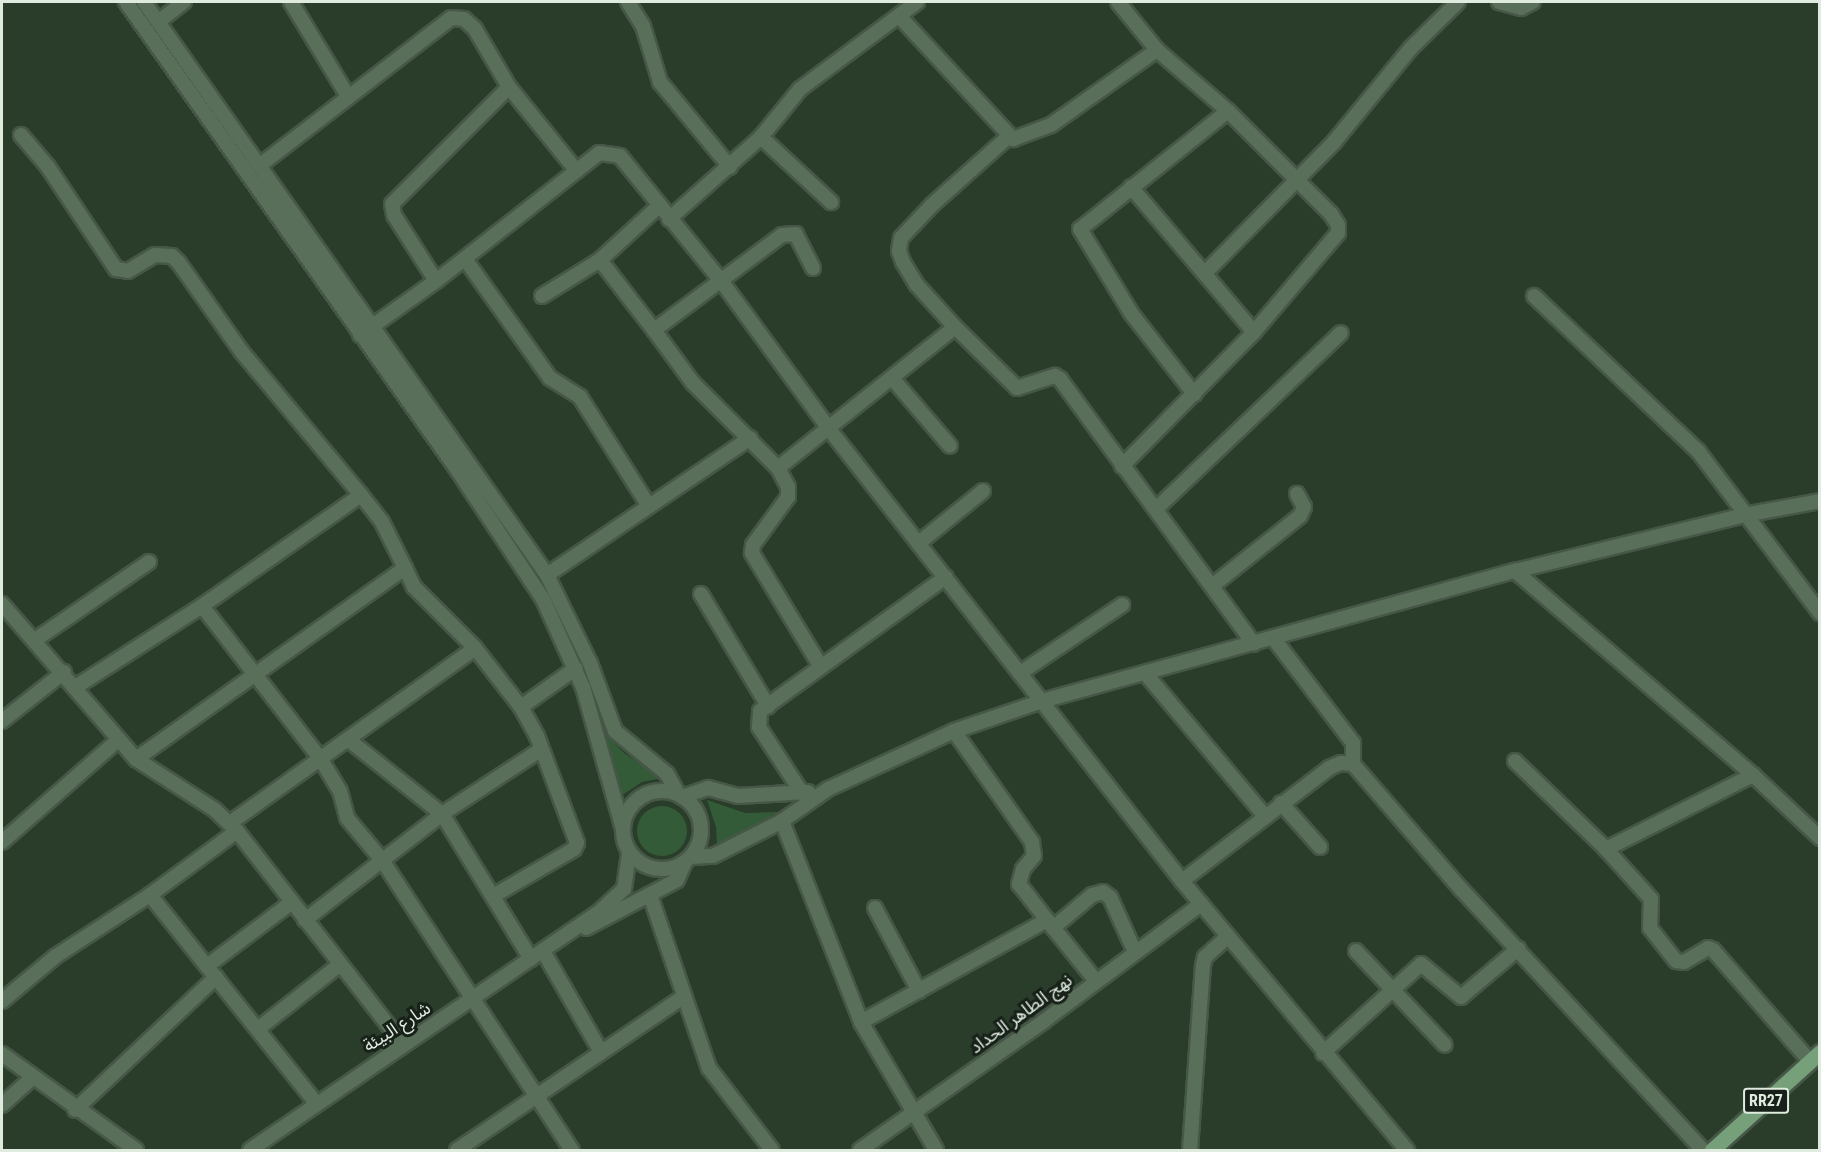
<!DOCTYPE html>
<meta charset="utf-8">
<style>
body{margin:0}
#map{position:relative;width:1821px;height:1152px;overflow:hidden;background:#293d2a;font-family:"Roboto Condensed","Noto Sans Arabic",sans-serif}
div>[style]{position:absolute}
.green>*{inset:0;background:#335b37}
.round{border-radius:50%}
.roads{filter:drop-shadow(2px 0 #475747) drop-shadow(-2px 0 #475747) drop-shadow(0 2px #475747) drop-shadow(0 -2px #475747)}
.minor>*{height:14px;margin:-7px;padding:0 7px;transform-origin:7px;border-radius:7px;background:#596f5a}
.minor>.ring{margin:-7px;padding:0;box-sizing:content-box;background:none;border:14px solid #596f5a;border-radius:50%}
.major>*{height:15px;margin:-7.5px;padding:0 7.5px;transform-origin:7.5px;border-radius:7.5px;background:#76a079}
span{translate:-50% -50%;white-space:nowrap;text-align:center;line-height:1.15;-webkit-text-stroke:6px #182119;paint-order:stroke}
.shield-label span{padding:2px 4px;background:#182119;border:2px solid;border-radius:4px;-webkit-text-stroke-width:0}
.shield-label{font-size:16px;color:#dfebdf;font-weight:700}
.street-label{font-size:18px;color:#dfebdf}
.frame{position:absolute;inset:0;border:3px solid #dfebdf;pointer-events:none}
</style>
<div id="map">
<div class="green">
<i style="clip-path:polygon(606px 735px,624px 753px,662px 778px,642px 782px,621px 796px)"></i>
<i style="clip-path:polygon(707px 800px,745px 813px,778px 812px,717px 845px,716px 827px)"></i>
<i class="round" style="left:637px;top:806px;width:50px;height:50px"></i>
</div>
<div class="roads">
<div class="minor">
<i style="left:126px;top:2px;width:567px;rotate:54.69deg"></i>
<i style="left:454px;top:465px;width:161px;rotate:56.4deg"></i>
<i style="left:543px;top:599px;width:97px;rotate:65.6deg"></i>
<i style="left:583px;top:687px;width:148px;rotate:74.3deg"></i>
<i style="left:144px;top:2px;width:701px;rotate:54.88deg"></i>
<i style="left:547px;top:575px;width:98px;rotate:64deg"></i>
<i style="left:590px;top:663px;width:72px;rotate:69.8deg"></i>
<i style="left:615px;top:731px;width:67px;rotate:39.6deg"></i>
<i style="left:667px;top:774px;width:23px;rotate:61deg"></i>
<i style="left:291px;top:2px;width:110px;rotate:58.8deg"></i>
<i style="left:628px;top:2px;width:28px;rotate:58deg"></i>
<i style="left:643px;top:26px;width:59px;rotate:73.1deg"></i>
<i style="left:660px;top:82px;width:110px;rotate:50.5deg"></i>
<i style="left:1118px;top:2px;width:62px;rotate:50.9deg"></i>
<i style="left:1157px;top:50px;width:94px;rotate:40.7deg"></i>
<i style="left:1228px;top:111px;width:189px;rotate:141.4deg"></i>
<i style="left:1080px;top:229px;width:98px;rotate:58.7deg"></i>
<i style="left:1131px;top:313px;width:103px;rotate:52.1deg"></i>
<i style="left:1499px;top:2px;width:23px;rotate:15deg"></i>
<i style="left:1521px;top:8px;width:13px;rotate:-27deg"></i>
<i style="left:899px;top:16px;width:168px;rotate:47.2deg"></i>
<i style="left:1013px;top:139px;width:40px;rotate:-20.2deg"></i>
<i style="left:1051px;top:125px;width:130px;rotate:-35.3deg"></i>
<i style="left:158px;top:22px;width:33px;rotate:-38deg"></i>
<i style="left:21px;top:135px;width:42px;rotate:49.8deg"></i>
<i style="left:48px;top:167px;width:123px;rotate:56.3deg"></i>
<i style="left:116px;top:269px;width:12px;rotate:9deg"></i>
<i style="left:128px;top:271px;width:31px;rotate:-31deg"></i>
<i style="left:155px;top:255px;width:17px;rotate:3deg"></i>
<i style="left:172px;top:256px;width:10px;rotate:45deg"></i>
<i style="left:179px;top:263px;width:108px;rotate:54.8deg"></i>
<i style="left:241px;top:351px;width:187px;rotate:50.2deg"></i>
<i style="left:361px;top:495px;width:194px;rotate:145.1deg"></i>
<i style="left:202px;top:606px;width:148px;rotate:147.4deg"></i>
<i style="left:761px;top:137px;width:96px;rotate:42.9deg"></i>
<i style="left:1008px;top:137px;width:102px;rotate:138.2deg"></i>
<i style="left:932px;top:205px;width:45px;rotate:133.2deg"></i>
<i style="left:901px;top:238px;width:13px;rotate:99deg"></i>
<i style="left:899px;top:251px;width:12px;rotate:70deg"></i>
<i style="left:903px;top:262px;width:26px;rotate:59deg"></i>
<i style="left:916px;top:284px;width:58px;rotate:47.8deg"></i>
<i style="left:955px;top:327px;width:87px;rotate:44.5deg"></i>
<i style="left:1017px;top:388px;width:40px;rotate:-18deg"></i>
<i style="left:1055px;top:376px;width:6px;rotate:31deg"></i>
<i style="left:1060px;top:379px;width:328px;rotate:53.8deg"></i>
<i style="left:259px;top:166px;width:242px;rotate:-37.6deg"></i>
<i style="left:451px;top:18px;width:13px;rotate:4deg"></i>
<i style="left:464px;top:19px;width:15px;rotate:42deg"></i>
<i style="left:475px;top:29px;width:67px;rotate:59.6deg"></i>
<i style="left:509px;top:87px;width:107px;rotate:51.1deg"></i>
<i style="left:1131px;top:187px;width:190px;rotate:49.7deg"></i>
<i style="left:669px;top:219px;width:123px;rotate:-41.7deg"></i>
<i style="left:761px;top:137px;width:62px;rotate:-50.9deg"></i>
<i style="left:800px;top:89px;width:146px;rotate:-36.6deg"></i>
<i style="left:465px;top:259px;width:146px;rotate:54.5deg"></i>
<i style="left:550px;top:378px;width:36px;rotate:32deg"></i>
<i style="left:580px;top:397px;width:129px;rotate:57.7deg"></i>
<i style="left:600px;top:260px;width:80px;rotate:-42.5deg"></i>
<i style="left:813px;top:268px;width:38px;rotate:-117deg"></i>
<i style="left:796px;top:234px;width:14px;rotate:176deg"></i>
<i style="left:782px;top:235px;width:159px;rotate:143.4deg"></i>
<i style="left:654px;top:330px;width:66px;rotate:53.7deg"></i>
<i style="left:693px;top:383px;width:120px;rotate:45deg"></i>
<i style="left:778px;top:468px;width:21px;rotate:62deg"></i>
<i style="left:788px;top:487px;width:10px;rotate:90deg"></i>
<i style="left:788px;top:497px;width:59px;rotate:126.1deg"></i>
<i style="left:753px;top:545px;width:8px;rotate:97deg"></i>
<i style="left:752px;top:553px;width:133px;rotate:58.8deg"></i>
<i style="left:1205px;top:273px;width:184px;rotate:-45.4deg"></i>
<i style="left:1334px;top:142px;width:120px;rotate:-50.7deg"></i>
<i style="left:1410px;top:49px;width:67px;rotate:-44.4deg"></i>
<i style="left:436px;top:281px;width:78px;rotate:-122.5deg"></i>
<i style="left:394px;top:215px;width:11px;rotate:-100deg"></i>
<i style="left:392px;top:204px;width:165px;rotate:-45deg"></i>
<i style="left:542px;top:296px;width:68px;rotate:-31.8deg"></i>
<i style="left:600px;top:260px;width:88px;rotate:52.4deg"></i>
<i style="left:1534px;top:296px;width:226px;rotate:43.4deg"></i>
<i style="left:1698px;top:451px;width:203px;rotate:53deg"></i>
<i style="left:360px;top:335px;width:93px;rotate:-35.4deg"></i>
<i style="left:436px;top:281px;width:207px;rotate:-38.1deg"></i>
<i style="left:599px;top:153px;width:21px;rotate:8deg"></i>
<i style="left:620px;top:156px;width:162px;rotate:51deg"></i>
<i style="left:722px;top:282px;width:182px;rotate:53.9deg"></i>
<i style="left:829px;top:429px;width:574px;rotate:52.01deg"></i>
<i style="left:1182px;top:881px;width:351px;rotate:50.1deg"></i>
<i style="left:892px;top:378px;width:89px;rotate:49.5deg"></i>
<i style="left:1122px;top:466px;width:188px;rotate:-45.4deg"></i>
<i style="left:1254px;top:332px;width:130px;rotate:-49.7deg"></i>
<i style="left:1338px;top:233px;width:8px;rotate:-90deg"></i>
<i style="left:1338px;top:225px;width:13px;rotate:-122deg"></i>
<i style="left:1331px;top:214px;width:146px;rotate:-135deg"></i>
<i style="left:778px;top:468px;width:226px;rotate:-38.5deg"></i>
<i style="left:361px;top:495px;width:34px;rotate:52deg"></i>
<i style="left:382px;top:522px;width:51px;rotate:63.4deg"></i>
<i style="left:1156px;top:509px;width:255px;rotate:-43.6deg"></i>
<i style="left:920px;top:542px;width:81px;rotate:-39deg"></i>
<i style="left:1515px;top:571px;width:313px;rotate:40.6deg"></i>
<i style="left:1753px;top:775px;width:92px;rotate:43.2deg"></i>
<i style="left:547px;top:575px;width:245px;rotate:-34deg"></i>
<i style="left:1212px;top:586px;width:112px;rotate:-38.5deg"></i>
<i style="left:1300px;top:516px;width:10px;rotate:-66deg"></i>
<i style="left:1304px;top:507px;width:15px;rotate:-118deg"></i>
<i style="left:701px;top:594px;width:131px;rotate:59.1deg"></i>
<i style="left:2px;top:604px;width:205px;rotate:49.2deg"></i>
<i style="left:136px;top:759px;width:94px;rotate:32.8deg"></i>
<i style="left:215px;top:810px;width:30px;rotate:44deg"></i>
<i style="left:237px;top:831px;width:270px;rotate:52.1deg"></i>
<i style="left:202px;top:606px;width:192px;rotate:52.2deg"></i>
<i style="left:320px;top:758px;width:39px;rotate:59deg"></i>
<i style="left:340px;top:791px;width:28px;rotate:75deg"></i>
<i style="left:347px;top:818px;width:55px;rotate:50.2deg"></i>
<i style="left:382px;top:860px;width:347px;rotate:56.8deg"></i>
<i style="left:1274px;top:639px;width:131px;rotate:52.8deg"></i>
<i style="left:1353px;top:743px;width:21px;rotate:90deg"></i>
<i style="left:35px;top:640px;width:138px;rotate:-34.4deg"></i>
<i style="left:1020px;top:673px;width:123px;rotate:-33.7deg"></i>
<i style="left:1145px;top:673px;width:185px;rotate:50deg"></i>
<i style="left:2px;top:721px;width:79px;rotate:-38.3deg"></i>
<i style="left:954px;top:731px;width:136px;rotate:54.9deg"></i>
<i style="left:1032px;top:842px;width:14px;rotate:82deg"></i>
<i style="left:1034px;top:856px;width:17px;rotate:130deg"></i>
<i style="left:1023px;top:869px;width:16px;rotate:105deg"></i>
<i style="left:1019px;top:884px;width:46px;rotate:52.1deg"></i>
<i style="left:136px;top:759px;width:330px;rotate:-35.4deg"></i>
<i style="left:405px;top:568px;width:21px;rotate:65deg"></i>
<i style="left:414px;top:587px;width:86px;rotate:45deg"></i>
<i style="left:475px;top:648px;width:75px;rotate:52.1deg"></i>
<i style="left:521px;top:707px;width:67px;rotate:-35.3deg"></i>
<i style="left:1515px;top:761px;width:127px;rotate:44deg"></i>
<i style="left:1606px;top:849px;width:67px;rotate:48deg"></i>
<i style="left:1651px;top:899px;width:29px;rotate:92deg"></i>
<i style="left:1650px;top:928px;width:42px;rotate:51.8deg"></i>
<i style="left:1676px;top:961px;width:8px;rotate:7deg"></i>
<i style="left:1684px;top:962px;width:28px;rotate:-30deg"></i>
<i style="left:1708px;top:948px;width:5px;rotate:22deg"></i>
<i style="left:1713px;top:950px;width:146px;rotate:48.9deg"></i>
<i class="ring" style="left:623px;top:791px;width:64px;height:64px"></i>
<i style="left:802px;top:793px;width:79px;rotate:-123.1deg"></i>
<i style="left:759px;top:727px;width:16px;rotate:-86deg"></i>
<i style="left:760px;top:711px;width:229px;rotate:-35.8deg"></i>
<i style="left:682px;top:797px;width:28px;rotate:-19deg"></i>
<i style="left:708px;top:788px;width:31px;rotate:15deg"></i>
<i style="left:738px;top:796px;width:70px;rotate:-3.3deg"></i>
<i style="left:1281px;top:803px;width:59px;rotate:48.4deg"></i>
<i style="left:782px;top:821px;width:216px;rotate:68.5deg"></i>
<i style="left:861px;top:1022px;width:148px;rotate:59.6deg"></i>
<i style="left:230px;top:823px;width:301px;rotate:-35.5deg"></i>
<i style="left:2px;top:842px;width:154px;rotate:-41.3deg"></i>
<i style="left:1606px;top:849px;width:165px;rotate:-26.7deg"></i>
<i style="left:691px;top:857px;width:22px;rotate:-3deg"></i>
<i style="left:713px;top:856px;width:77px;rotate:-26.9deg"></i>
<i style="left:782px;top:821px;width:56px;rotate:-34.8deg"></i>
<i style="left:828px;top:789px;width:139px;rotate:-24.7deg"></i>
<i style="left:954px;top:731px;width:93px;rotate:-18.8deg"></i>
<i style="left:1042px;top:701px;width:491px;rotate:-15.4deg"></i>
<i style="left:1515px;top:571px;width:236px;rotate:-13.7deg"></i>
<i style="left:1744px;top:515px;width:77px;rotate:-10.4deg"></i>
<i style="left:1182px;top:881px;width:185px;rotate:-37.5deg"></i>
<i style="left:1329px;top:768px;width:13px;rotate:-23deg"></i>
<i style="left:1341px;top:763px;width:12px;rotate:5deg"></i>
<i style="left:1353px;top:764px;width:165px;rotate:49.2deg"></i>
<i style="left:1461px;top:889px;width:356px;rotate:47.2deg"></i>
<i style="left:150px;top:895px;width:266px;rotate:51.4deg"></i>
<i style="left:650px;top:895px;width:183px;rotate:71.2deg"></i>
<i style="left:709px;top:1068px;width:103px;rotate:52.5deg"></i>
<i style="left:493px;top:896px;width:94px;rotate:-30.1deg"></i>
<i style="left:574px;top:849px;width:7px;rotate:-63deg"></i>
<i style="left:577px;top:843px;width:114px;rotate:-110.5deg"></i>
<i style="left:537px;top:736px;width:33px;rotate:-119deg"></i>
<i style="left:875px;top:908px;width:94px;rotate:62.1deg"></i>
<i style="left:305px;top:920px;width:173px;rotate:-37.7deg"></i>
<i style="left:442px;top:814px;width:119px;rotate:-141.5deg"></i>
<i style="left:586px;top:928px;width:103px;rotate:-27.8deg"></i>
<i style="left:677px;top:880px;width:20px;rotate:-66deg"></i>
<i style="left:1053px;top:928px;width:51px;rotate:-40.2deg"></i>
<i style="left:1092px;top:895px;width:11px;rotate:-15deg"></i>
<i style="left:1103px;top:892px;width:9px;rotate:36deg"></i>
<i style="left:1110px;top:897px;width:60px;rotate:65.6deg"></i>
<i style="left:543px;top:951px;width:116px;rotate:60.1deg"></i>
<i style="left:1356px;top:951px;width:129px;rotate:46.6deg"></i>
<i style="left:531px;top:959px;width:170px;rotate:-121.5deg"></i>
<i style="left:442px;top:814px;width:117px;rotate:-33.1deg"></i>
<i style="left:207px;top:966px;width:105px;rotate:-36.9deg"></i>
<i style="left:2px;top:1001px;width:70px;rotate:-39.8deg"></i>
<i style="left:56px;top:956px;width:112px;rotate:-33deg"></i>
<i style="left:150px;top:895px;width:108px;rotate:-36.3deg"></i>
<i style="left:861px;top:1022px;width:212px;rotate:-28.7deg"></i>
<i style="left:1047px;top:920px;width:78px;rotate:51.2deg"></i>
<i style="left:258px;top:1029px;width:103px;rotate:-38.3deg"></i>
<i style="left:1323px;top:1053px;width:132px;rotate:-42.2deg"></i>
<i style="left:1421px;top:964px;width:52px;rotate:39.5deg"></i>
<i style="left:1461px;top:997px;width:75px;rotate:-40.1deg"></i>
<i style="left:2px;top:1054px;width:165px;rotate:35.6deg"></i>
<i style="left:2px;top:1105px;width:40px;rotate:-42deg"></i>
<i style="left:75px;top:1110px;width:194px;rotate:-43.3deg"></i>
<i style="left:250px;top:1150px;width:422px;rotate:-34.3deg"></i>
<i style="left:599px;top:912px;width:34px;rotate:-43deg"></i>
<i style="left:624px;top:889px;width:37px;rotate:-82deg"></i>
<i style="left:457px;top:1150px;width:273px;rotate:-34.1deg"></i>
<i style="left:860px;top:1150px;width:225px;rotate:-35deg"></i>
<i style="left:1044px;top:1021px;width:196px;rotate:-36.7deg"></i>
<i style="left:1190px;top:1150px;width:185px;rotate:-86deg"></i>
<i style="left:1203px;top:965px;width:8px;rotate:-76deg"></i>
<i style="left:1205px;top:957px;width:30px;rotate:-42deg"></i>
</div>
<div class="major">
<i style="left:1712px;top:1150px;width:146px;rotate:-42.2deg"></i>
</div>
</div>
<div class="shield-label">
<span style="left:1766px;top:1101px">RR27</span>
</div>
<div class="street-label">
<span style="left:1021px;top:1014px;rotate:-36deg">نهج الطاهر الحداد</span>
<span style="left:397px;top:1027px;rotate:-33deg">شارع البيئة</span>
</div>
<div class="frame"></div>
</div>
